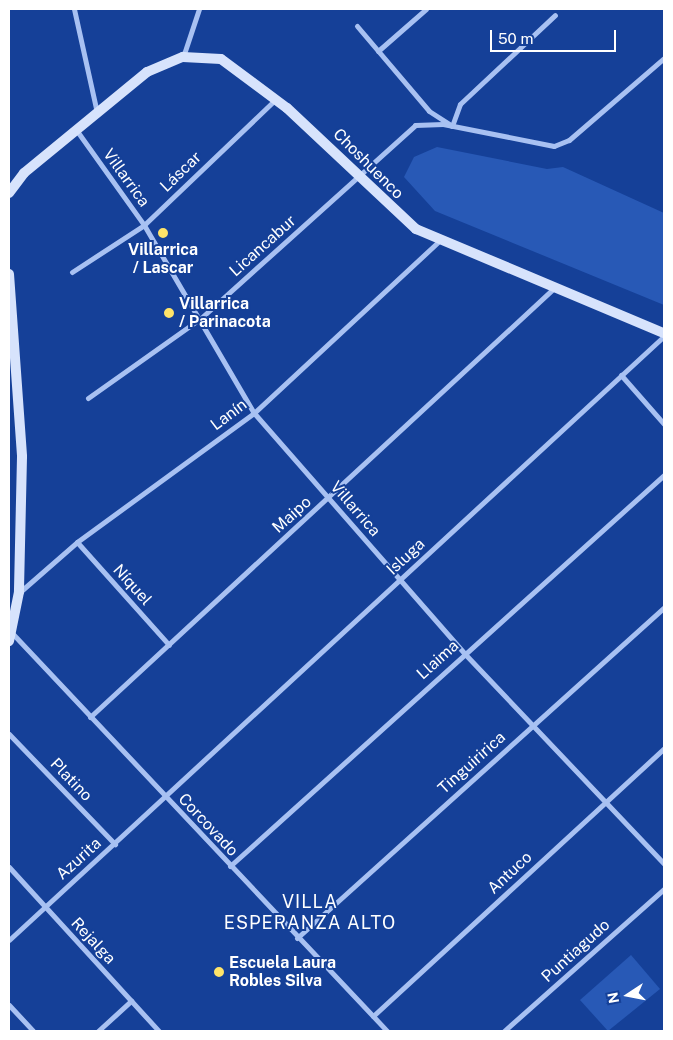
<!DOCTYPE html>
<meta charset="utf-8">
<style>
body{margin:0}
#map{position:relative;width:673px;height:1040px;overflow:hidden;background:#154098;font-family:"Public Sans",sans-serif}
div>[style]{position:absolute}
.green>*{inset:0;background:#2859b6}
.street>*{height:5px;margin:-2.5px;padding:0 2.5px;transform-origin:2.5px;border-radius:2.5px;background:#a8c1f2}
.secondary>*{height:10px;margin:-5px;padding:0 5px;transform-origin:5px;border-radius:5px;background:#d7e3fc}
.dots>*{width:14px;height:14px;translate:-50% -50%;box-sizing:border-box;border:2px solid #154098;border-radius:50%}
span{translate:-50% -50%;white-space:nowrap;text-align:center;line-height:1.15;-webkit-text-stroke:4px #154098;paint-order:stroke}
.street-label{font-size:16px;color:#fff}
.poi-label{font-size:16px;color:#fff;font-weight:700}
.left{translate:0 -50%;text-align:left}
.neighbourhood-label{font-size:18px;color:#fff;letter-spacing:1px}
.frame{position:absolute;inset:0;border:10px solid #fff;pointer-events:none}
.north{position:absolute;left:603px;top:970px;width:50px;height:50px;-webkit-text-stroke:4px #154098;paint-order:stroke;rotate:259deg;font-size:14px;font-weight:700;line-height:20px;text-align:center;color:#fff}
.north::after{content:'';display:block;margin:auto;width:18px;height:22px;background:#fff;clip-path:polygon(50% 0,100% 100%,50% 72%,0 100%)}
.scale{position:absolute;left:490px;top:30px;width:126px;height:22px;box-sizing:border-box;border:2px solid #fff;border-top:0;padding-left:6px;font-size:15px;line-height:18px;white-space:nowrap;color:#fff;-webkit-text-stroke:4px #154098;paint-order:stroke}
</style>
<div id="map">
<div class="green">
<i style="clip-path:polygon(437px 147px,547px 169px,563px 167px,664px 213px,664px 305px,435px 211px,404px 177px,414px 157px)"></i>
<i style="clip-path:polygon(631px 955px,660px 989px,608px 1031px,580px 1000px)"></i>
</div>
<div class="street">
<i style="left:74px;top:9px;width:107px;rotate:77.5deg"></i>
<i style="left:357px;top:26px;width:111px;rotate:49.7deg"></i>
<i style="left:429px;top:111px;width:27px;rotate:33deg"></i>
<i style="left:452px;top:126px;width:23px;rotate:-70deg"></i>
<i style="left:460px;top:104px;width:130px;rotate:-43.1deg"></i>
<i style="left:378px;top:51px;width:64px;rotate:-41.2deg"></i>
<i style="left:183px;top:57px;width:51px;rotate:-71.6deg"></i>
<i style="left:77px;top:131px;width:115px;rotate:54.5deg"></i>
<i style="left:144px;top:225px;width:218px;rotate:59.7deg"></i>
<i style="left:254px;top:413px;width:319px;rotate:48.8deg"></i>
<i style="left:464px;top:653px;width:291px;rotate:46.5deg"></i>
<i style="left:72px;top:272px;width:86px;rotate:-33.1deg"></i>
<i style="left:144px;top:225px;width:182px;rotate:-43.7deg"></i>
<i style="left:621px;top:375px;width:65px;rotate:48.7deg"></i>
<i style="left:88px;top:398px;width:138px;rotate:-35.3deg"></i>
<i style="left:201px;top:318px;width:288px;rotate:-42deg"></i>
<i style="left:415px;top:125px;width:28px;rotate:-2deg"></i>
<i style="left:443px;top:124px;width:113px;rotate:11.2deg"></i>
<i style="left:554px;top:146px;width:16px;rotate:-22deg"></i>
<i style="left:569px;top:140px;width:125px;rotate:-40.8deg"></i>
<i style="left:77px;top:542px;width:138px;rotate:48.2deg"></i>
<i style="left:21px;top:591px;width:74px;rotate:-41.2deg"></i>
<i style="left:77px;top:542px;width:219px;rotate:-36.1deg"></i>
<i style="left:254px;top:413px;width:253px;rotate:-42.9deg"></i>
<i style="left:12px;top:633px;width:547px;rotate:46.7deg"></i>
<i style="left:90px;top:717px;width:631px;rotate:-42.75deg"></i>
<i style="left:9px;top:734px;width:153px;rotate:46.1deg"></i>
<i style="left:230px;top:866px;width:584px;rotate:-42.02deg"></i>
<i style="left:9px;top:867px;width:222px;rotate:47.6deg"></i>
<i style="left:297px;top:938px;width:494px;rotate:-42deg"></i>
<i style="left:9px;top:940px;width:891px;rotate:-42.68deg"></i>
<i style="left:9px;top:1005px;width:35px;rotate:47deg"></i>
<i style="left:373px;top:1016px;width:396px;rotate:-42.6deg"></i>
<i style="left:98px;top:1031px;width:45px;rotate:-42.3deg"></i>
<i style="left:504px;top:1031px;width:214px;rotate:-41.6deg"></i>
</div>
<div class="secondary">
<i style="left:9px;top:193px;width:25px;rotate:-53deg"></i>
<i style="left:24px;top:173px;width:159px;rotate:-39.4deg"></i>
<i style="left:147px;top:72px;width:39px;rotate:-23deg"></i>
<i style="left:183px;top:57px;width:38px;rotate:3deg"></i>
<i style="left:221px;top:59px;width:82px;rotate:36.6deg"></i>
<i style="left:287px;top:108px;width:177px;rotate:43.2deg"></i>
<i style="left:416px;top:229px;width:269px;rotate:22.8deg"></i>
<i style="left:9px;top:274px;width:183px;rotate:85.9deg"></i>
<i style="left:22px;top:457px;width:135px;rotate:91.3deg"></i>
<i style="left:19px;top:592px;width:50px;rotate:101.5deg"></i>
</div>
<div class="dots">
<i style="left:163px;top:233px;background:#ffe469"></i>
<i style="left:169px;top:313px;background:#ffe469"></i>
<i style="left:219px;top:972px;background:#ffe469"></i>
</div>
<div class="street-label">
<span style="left:368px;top:164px;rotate:45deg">Choshuenco</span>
<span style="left:181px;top:172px;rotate:-44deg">Láscar</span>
<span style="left:126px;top:178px;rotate:54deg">Villarrica</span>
<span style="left:263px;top:246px;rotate:-42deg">Licancabur</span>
<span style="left:229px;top:415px;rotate:-37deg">Lanín</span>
<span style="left:355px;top:509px;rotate:49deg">Villarrica</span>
<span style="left:292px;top:515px;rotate:-42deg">Maipo</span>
<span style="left:406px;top:557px;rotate:-43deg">Isluga</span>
<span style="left:132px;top:585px;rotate:48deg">Níquel</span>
<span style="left:438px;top:660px;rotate:-42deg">Llaima</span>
<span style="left:472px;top:763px;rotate:-42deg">Tinguiririca</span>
<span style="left:71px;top:780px;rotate:46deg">Platino</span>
<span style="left:208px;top:825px;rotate:47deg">Corcovado</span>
<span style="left:79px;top:859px;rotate:-42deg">Azurita</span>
<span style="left:510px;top:873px;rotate:-43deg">Antuco</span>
<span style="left:93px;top:941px;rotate:47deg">Rejalga</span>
<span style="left:576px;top:951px;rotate:-42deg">Puntiagudo</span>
</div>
<div class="poi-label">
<span style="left:163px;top:259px">Villarrica<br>/ Lascar</span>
<span class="left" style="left:179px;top:313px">Villarrica<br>/ Parinacota</span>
<span class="left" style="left:229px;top:972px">Escuela Laura<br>Robles Silva</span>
</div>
<div class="neighbourhood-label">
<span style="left:310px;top:913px">VILLA<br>ESPERANZA ALTO</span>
</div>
<div class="frame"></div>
<div class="north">N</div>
<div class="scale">50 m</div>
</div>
